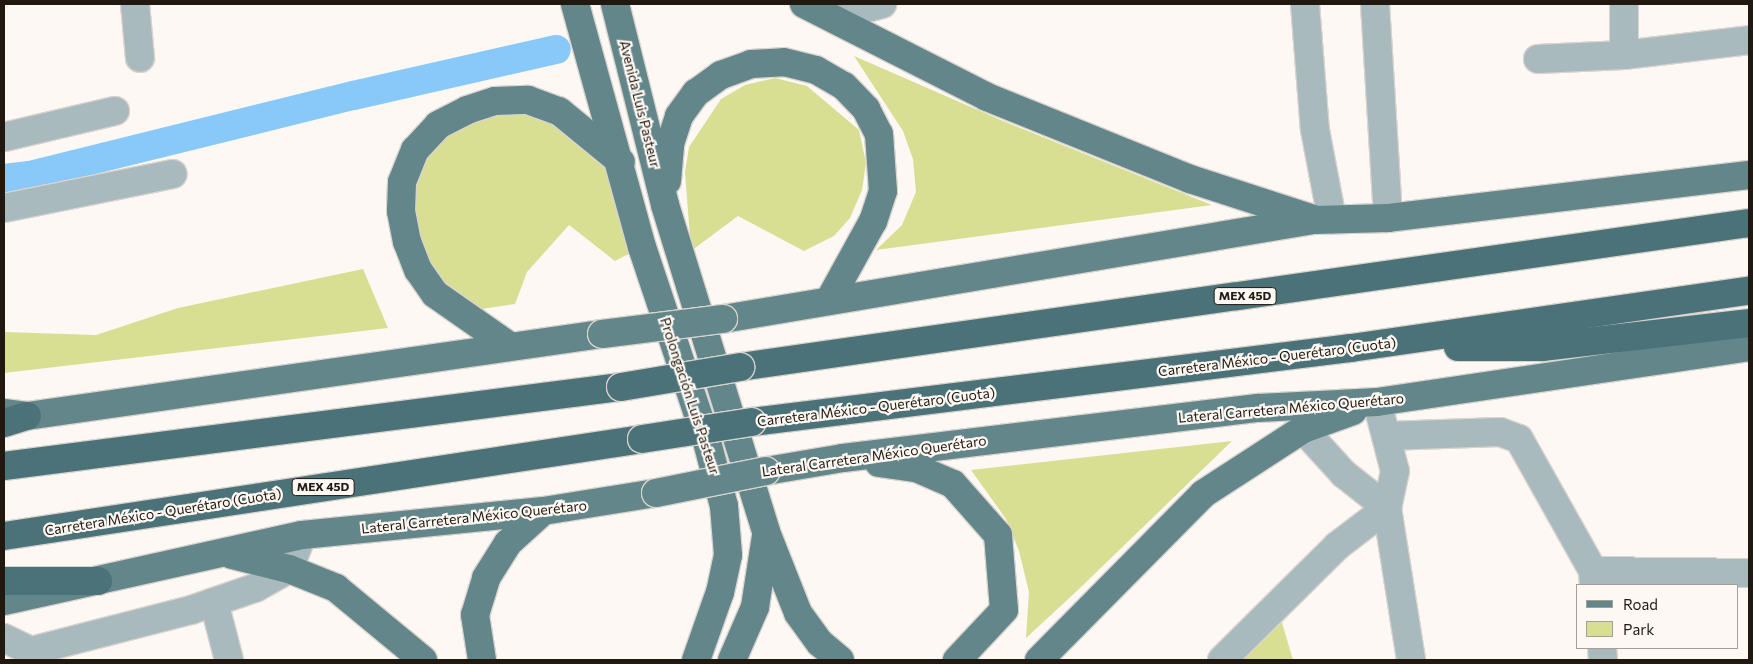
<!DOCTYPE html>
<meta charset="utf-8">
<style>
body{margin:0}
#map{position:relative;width:1753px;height:664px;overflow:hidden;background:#fdf8f3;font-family:Commissioner,sans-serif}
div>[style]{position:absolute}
.green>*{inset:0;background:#d8df92}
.canal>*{height:29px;margin:-14.5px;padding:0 14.5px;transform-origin:14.5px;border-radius:14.5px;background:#88c9f9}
.roads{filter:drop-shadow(1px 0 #dad4cf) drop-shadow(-1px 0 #dad4cf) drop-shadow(0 1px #dad4cf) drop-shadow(0 -1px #dad4cf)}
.minor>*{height:28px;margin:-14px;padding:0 14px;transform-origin:14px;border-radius:14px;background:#a8babd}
.major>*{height:28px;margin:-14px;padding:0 14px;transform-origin:14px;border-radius:14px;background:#63868a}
.highway>*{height:28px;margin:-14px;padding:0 14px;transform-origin:14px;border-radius:14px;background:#4a7278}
.bridges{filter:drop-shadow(1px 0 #dad4cf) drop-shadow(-1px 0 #dad4cf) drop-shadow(0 1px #dad4cf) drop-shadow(0 -1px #dad4cf)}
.major-bridge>*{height:28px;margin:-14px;padding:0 14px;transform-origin:14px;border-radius:14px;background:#63868a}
.highway-bridge>*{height:28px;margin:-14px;padding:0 14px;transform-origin:14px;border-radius:14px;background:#4a7278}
span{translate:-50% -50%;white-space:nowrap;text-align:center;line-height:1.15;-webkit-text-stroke:4.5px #fdf8f3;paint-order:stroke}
.shield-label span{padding:1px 4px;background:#fdf8f3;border:1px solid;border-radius:4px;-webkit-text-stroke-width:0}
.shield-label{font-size:12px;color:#21190f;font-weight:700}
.street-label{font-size:14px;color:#21190f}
.frame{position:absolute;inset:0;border:5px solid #21190f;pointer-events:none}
.legend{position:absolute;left:1576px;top:584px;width:162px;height:65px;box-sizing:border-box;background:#fdf8f3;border:1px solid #a59f98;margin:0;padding:6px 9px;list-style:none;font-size:15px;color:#21190f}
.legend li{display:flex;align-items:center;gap:10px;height:25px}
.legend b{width:25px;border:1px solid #a59f98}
</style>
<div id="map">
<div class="green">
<i style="clip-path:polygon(854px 56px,1003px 121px,1212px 205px,876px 250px,902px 225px,916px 192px,913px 159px,903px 131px)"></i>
<i style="clip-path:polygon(775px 78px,807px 86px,859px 130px,866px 163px,862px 190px,850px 218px,834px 236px,804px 251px,738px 216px,691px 251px,685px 172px,689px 147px,721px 99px,745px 85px)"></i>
<i style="clip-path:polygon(528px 100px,622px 162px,642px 247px,615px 261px,569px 225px,527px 272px,515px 304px,461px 312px,407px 242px,415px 150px,438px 125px)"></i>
<i style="clip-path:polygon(363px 269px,388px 328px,4px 373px,4px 332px,96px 335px,178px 308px)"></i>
<i style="clip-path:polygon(1232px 441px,1079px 589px,1026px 638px,1029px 592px,1019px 551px,1006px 519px,971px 470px)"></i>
<i style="clip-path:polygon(1278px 609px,1293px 660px,1228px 660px)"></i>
</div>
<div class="canal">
<i style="left:4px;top:178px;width:25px;rotate:-7deg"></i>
<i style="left:29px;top:175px;width:334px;rotate:-13.9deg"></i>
<i style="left:353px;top:95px;width:208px;rotate:-12.8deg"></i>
</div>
<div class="roads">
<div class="minor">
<i style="left:135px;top:4px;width:54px;rotate:84.7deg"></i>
<i style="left:1305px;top:4px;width:126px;rotate:85.5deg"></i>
<i style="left:1315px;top:130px;width:91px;rotate:79.2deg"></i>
<i style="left:1375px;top:4px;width:214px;rotate:86.5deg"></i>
<i style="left:833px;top:17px;width:51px;rotate:-14.9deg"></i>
<i style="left:1624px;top:55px;width:51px;rotate:-90deg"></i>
<i style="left:1538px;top:59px;width:86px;rotate:-2.7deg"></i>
<i style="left:1624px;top:55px;width:126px;rotate:-6.8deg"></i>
<i style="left:4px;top:137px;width:114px;rotate:-13.2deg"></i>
<i style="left:4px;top:208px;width:172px;rotate:-11.4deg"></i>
<i style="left:1377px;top:402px;width:71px;rotate:75.4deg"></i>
<i style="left:1395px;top:471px;width:38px;rotate:102deg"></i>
<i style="left:1387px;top:508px;width:154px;rotate:81deg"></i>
<i style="left:1303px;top:429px;width:61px;rotate:47.7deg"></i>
<i style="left:1344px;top:474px;width:55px;rotate:38.3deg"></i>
<i style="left:1387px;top:436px;width:113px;rotate:-2deg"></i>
<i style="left:1500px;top:432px;width:20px;rotate:20deg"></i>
<i style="left:1519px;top:439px;width:151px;rotate:60.7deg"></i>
<i style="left:1593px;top:571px;width:14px;rotate:86deg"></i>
<i style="left:1593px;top:571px;width:156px;rotate:0.7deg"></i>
<i style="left:214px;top:602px;width:60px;rotate:75.5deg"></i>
<i style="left:4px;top:638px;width:30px;rotate:26deg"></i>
<i style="left:31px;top:651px;width:165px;rotate:-14.4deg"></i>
<i style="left:191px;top:610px;width:68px;rotate:-19deg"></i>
<i style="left:255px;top:588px;width:39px;rotate:-29deg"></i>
<i style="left:289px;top:569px;width:36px;rotate:-69deg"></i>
<i style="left:1602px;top:648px;width:12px;rotate:85deg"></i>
<i style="left:1222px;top:660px;width:162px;rotate:-44.7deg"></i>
<i style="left:1337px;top:546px;width:63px;rotate:-37.2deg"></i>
</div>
<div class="major">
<i style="left:575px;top:4px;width:252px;rotate:74.6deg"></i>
<i style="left:642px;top:247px;width:201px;rotate:71.5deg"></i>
<i style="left:706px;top:438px;width:70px;rotate:75.2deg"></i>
<i style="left:724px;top:506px;width:49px;rotate:85.3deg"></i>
<i style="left:728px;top:555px;width:38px;rotate:102deg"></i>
<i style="left:720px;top:592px;width:72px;rotate:109.4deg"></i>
<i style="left:615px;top:4px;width:207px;rotate:76deg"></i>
<i style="left:665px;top:205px;width:342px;rotate:72.8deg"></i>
<i style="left:766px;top:532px;width:87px;rotate:68.4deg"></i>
<i style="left:798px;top:613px;width:37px;rotate:54deg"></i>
<i style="left:820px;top:643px;width:26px;rotate:40deg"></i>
<i style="left:804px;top:4px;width:205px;rotate:26.9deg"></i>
<i style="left:987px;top:97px;width:219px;rotate:22deg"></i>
<i style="left:1190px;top:179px;width:129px;rotate:18deg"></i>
<i style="left:667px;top:181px;width:37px;rotate:-85deg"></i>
<i style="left:670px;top:144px;width:29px;rotate:-72deg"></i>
<i style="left:679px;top:116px;width:29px;rotate:-54deg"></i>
<i style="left:696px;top:93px;width:31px;rotate:-36deg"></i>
<i style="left:721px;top:75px;width:32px;rotate:-20deg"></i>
<i style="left:751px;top:64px;width:33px;rotate:-3deg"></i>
<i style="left:784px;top:62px;width:33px;rotate:14deg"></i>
<i style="left:816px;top:70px;width:32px;rotate:30deg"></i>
<i style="left:844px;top:86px;width:32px;rotate:46deg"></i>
<i style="left:866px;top:109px;width:28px;rotate:63deg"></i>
<i style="left:879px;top:134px;width:57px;rotate:86deg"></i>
<i style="left:883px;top:191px;width:32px;rotate:108deg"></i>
<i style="left:873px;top:221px;width:89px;rotate:118.9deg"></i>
<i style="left:723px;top:319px;width:599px;rotate:-9.51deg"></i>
<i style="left:1314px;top:220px;width:74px;rotate:-1.5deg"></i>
<i style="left:1388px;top:218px;width:364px;rotate:-6.8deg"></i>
<i style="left:508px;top:345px;width:89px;rotate:-145.1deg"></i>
<i style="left:435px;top:294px;width:29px;rotate:-125deg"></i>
<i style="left:418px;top:270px;width:30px;rotate:-111deg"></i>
<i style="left:407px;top:242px;width:32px;rotate:-101deg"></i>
<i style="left:401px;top:211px;width:29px;rotate:-88deg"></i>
<i style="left:402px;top:182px;width:35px;rotate:-68deg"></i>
<i style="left:415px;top:150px;width:34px;rotate:-47deg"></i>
<i style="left:438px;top:125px;width:33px;rotate:-27deg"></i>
<i style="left:467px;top:110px;width:29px;rotate:-18deg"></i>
<i style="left:495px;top:101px;width:33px;rotate:-2deg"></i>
<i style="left:528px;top:100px;width:33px;rotate:20deg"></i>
<i style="left:559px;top:111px;width:80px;rotate:39.4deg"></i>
<i style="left:4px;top:413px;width:23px;rotate:7deg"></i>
<i style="left:27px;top:416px;width:581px;rotate:-8.12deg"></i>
<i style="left:879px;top:463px;width:37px;rotate:8deg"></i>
<i style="left:916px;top:468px;width:40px;rotate:23.4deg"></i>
<i style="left:953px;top:484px;width:68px;rotate:48.6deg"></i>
<i style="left:998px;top:535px;width:75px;rotate:85.4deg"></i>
<i style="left:1004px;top:610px;width:69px;rotate:133.2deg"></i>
<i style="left:766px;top:471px;width:78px;rotate:-9.6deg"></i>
<i style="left:843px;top:458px;width:418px;rotate:-6.9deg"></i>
<i style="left:1258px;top:408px;width:119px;rotate:-2.9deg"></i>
<i style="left:1377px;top:402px;width:376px;rotate:-8.4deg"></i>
<i style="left:232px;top:555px;width:59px;rotate:13.8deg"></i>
<i style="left:289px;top:569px;width:51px;rotate:22deg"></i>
<i style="left:336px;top:588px;width:113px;rotate:39.6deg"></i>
<i style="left:4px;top:601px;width:305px;rotate:-12.5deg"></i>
<i style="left:302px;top:535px;width:242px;rotate:-5.7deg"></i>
<i style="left:543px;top:511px;width:114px;rotate:-9.1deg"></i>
<i style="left:482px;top:660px;width:46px;rotate:-98.8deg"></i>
<i style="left:475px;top:615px;width:39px;rotate:-73deg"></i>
<i style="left:486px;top:578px;width:41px;rotate:-57.8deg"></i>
<i style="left:508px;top:543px;width:47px;rotate:-42.4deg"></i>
<i style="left:732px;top:660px;width:58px;rotate:-66.5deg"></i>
<i style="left:755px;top:607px;width:72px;rotate:-81.2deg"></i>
<i style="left:1039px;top:660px;width:233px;rotate:-45.3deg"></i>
<i style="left:1203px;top:494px;width:119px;rotate:-33deg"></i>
<i style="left:1303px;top:429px;width:53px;rotate:-19.8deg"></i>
</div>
<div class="highway">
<i style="left:1458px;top:347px;width:84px"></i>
<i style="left:1542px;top:347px;width:208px;rotate:-6.6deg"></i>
<i style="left:740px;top:367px;width:1019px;rotate:-8.12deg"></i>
<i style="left:752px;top:422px;width:604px;rotate:-7.04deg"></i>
<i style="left:1351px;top:348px;width:402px;rotate:-8.2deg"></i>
<i style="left:4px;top:423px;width:24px;rotate:-17deg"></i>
<i style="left:4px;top:466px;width:622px;rotate:-7.3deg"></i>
<i style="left:4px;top:536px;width:645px;rotate:-8.64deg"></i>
<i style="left:4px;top:581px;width:94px"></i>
</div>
</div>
<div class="bridges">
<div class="major-bridge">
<i style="left:602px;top:334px;width:122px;rotate:-7.1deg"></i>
<i style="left:656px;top:493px;width:112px;rotate:-11.3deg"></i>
</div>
<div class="highway-bridge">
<i style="left:621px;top:387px;width:121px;rotate:-9.5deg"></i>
<i style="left:642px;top:439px;width:111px;rotate:-8.8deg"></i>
</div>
</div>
<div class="shield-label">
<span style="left:1245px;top:296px">MEX 45D</span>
<span style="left:323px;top:487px">MEX 45D</span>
</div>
<div class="street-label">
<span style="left:640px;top:104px;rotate:76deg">Avenida Luis Pasteur</span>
<span style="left:1277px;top:357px;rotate:-7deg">Carretera México - Querétaro (Cuota)</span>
<span style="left:690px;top:396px;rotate:72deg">Prolongación Luis Pasteur</span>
<span style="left:876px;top:407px;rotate:-7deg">Carretera México - Querétaro (Cuota)</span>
<span style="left:1291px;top:408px;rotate:-5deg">Lateral Carretera México Querétaro</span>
<span style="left:874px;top:456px;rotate:-8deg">Lateral Carretera México Querétaro</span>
<span style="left:163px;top:512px;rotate:-9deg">Carretera México - Querétaro (Cuota)</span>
<span style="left:474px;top:517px;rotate:-6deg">Lateral Carretera México Querétaro</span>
</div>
<div class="frame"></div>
<ul class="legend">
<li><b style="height:6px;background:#63868a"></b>Road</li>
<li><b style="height:14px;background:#d8df92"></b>Park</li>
</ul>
</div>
